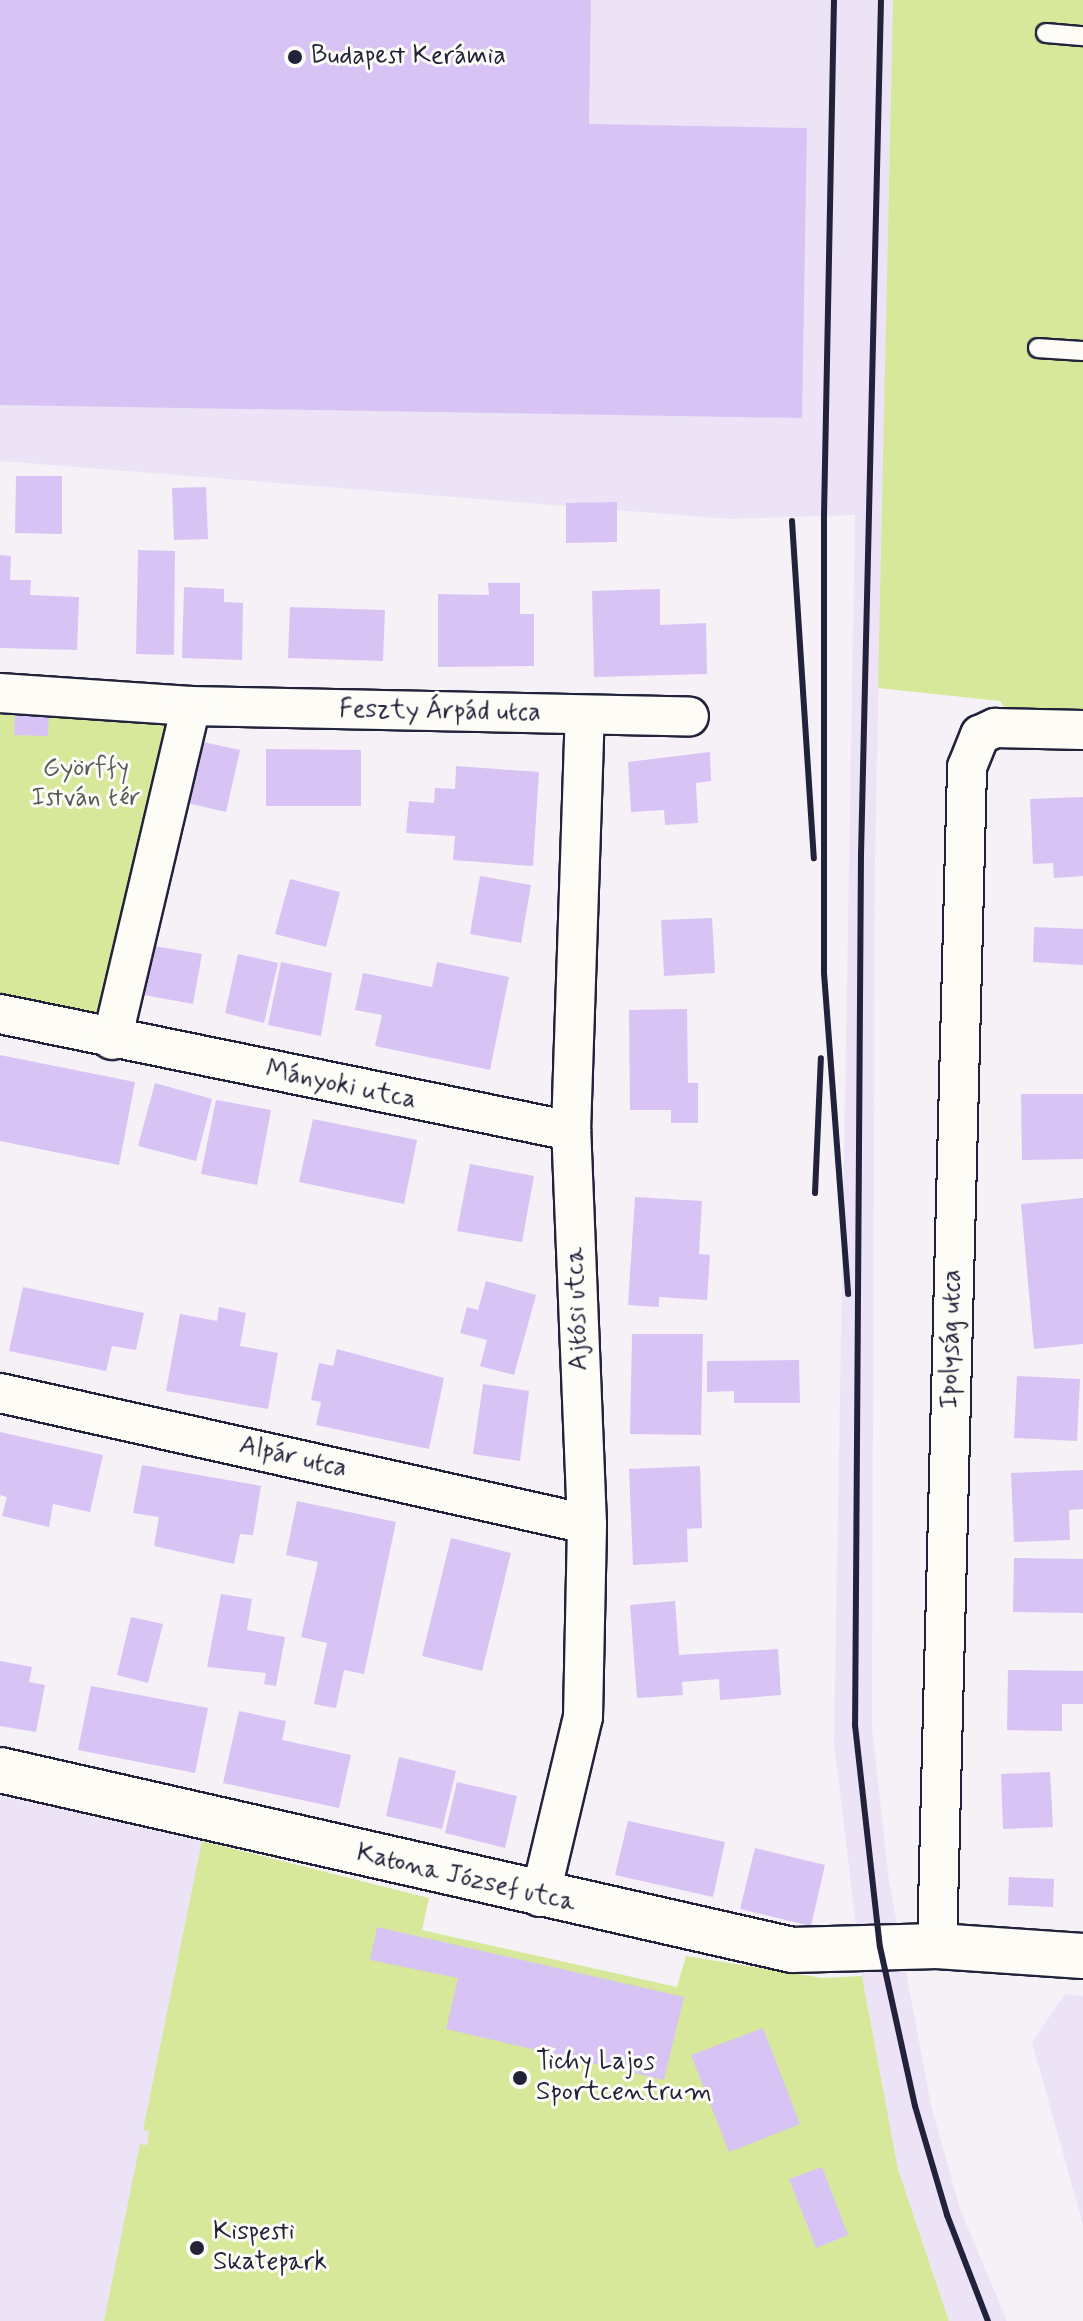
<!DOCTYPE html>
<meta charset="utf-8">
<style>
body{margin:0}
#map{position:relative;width:1083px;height:2321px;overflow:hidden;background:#f5f1f7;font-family:Mynerve,sans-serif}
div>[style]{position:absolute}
.built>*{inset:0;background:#ece4f6}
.green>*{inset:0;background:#d7e89b}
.building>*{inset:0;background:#d7c4f5}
.roads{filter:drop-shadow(2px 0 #22223b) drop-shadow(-2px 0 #22223b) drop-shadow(0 2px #22223b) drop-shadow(0 -2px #22223b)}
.lane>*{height:18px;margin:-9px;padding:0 9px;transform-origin:9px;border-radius:9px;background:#fdfcf7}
.street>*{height:38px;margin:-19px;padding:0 19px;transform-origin:19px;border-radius:19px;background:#fdfcf7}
.secondary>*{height:44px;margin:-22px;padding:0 22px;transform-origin:22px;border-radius:22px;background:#fdfcf7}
.rail>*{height:6px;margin:-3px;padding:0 3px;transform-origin:3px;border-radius:3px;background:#22223b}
.dots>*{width:22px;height:22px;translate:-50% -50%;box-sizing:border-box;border:4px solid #fdfcf7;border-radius:50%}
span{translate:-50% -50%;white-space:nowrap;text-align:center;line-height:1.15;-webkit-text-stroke:6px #fdfcf7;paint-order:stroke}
.poi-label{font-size:26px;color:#22223b}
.left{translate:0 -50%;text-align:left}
.street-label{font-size:26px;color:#22223b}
.park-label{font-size:26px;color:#585d58}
</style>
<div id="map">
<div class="built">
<i style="clip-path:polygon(0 0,893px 0,875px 856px,872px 1727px,889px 1881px,931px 2105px,960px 2209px,1007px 2321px,949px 2321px,898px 2169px,862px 1976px,834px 1742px,855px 515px,729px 519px,0 461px)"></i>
<i style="clip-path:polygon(0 1795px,202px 1841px,115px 2321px,0 2321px)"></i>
<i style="clip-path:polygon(1065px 1994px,1083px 1996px,1083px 2225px,1032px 2042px)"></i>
</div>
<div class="green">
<i style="clip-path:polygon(893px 0,1083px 0,1083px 736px,1022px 732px,1000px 701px,878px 688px)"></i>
<i style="clip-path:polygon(0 693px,191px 706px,112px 1040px,0 1014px)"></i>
<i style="clip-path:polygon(202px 1841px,429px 1898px,422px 1930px,677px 1987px,686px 1956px,823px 1978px,862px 1976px,898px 2169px,949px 2321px,104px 2321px,140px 2144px,147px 2145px,149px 2131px,143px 2130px)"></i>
</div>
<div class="building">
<i style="clip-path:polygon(0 0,591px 0,589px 124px,807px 128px,802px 418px,0 405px)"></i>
<i style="clip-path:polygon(16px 476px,62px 476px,62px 534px,15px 533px)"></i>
<i style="clip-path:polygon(206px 487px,208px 539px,174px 540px,172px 488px)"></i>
<i style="clip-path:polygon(617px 502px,617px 542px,566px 543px,566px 503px)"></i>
<i style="clip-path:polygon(138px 550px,175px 551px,174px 655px,136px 654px)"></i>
<i style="clip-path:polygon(0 555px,11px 556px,10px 580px,31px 580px,30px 595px,79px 597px,77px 650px,0 648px)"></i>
<i style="clip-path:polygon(488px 583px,520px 583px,520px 614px,534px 614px,534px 666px,438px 667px,438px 594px,489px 595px)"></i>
<i style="clip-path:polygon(184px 587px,224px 589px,224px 602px,243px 603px,242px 660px,182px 658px)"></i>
<i style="clip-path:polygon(660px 589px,660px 625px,706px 623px,707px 674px,594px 677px,592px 591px)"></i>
<i style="clip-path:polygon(290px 607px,385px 610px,383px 661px,288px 658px)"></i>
<i style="clip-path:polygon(15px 710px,49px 710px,48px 736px,14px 735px)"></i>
<i style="clip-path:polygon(189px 739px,240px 750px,226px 812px,174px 800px)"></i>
<i style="clip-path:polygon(266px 749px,361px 750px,361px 806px,266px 806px)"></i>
<i style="clip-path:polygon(710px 752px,711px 781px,696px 783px,698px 823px,665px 825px,664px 810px,631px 812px,628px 762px)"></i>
<i style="clip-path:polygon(456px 766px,539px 772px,533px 866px,453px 860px,455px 836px,406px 833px,409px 801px,434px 803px,435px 788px,455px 789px)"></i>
<i style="clip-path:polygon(1083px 797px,1083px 876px,1054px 878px,1053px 863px,1033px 864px,1030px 799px)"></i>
<i style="clip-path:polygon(480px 876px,531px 885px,521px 943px,470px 934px)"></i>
<i style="clip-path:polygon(290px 879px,340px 892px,326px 947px,275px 934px)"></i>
<i style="clip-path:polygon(712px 918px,715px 973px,664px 976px,661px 920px)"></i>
<i style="clip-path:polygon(1034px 927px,1083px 929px,1083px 965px,1033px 962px)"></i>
<i style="clip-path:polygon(142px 944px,202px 954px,193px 1004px,133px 993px)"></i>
<i style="clip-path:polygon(238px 954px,278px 963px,264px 1023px,225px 1013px)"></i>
<i style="clip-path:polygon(281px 962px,332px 973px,321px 1036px,268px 1025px)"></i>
<i style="clip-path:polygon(437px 962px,509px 977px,490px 1070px,375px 1046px,382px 1015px,355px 1010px,363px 973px,432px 987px)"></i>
<i style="clip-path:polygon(687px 1009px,688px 1083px,698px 1083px,698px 1123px,671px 1123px,671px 1110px,630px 1110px,629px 1010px)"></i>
<i style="clip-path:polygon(0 1055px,135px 1082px,119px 1165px,0 1141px)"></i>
<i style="clip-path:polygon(155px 1083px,212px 1099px,196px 1161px,138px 1146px)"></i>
<i style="clip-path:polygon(1021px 1094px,1083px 1094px,1083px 1159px,1022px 1160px)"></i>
<i style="clip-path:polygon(216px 1100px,271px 1110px,257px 1185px,201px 1174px)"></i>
<i style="clip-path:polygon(313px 1119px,417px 1140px,404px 1204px,299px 1182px)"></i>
<i style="clip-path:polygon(470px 1164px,534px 1176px,522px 1242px,457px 1231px)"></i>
<i style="clip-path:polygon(635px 1197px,702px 1201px,699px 1254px,710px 1255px,707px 1300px,659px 1297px,659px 1307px,628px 1305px)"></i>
<i style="clip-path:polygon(1083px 1198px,1083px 1344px,1034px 1349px,1021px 1204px)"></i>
<i style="clip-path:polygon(486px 1281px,536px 1295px,514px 1375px,480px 1366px,487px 1340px,460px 1333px,467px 1307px,478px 1310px)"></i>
<i style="clip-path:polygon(23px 1287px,144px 1313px,136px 1350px,112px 1346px,106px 1371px,9px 1351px)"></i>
<i style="clip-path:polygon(219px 1307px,246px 1313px,240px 1346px,278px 1353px,268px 1409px,166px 1391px,180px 1314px,217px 1321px)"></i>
<i style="clip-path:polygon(632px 1334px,703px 1334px,701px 1435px,630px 1434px)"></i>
<i style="clip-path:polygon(337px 1349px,444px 1378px,429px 1449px,316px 1425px,321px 1402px,311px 1400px,319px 1363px,333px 1366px)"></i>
<i style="clip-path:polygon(799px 1360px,800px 1403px,734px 1403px,734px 1391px,707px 1392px,707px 1361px)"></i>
<i style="clip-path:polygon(1017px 1376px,1080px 1379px,1077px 1441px,1014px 1438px)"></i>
<i style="clip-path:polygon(483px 1384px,529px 1391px,520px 1461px,473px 1454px)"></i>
<i style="clip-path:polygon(0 1432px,103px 1455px,90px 1512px,53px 1504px,49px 1527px,2px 1516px,7px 1497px,0 1495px)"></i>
<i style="clip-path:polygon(142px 1465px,261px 1486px,253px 1535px,240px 1534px,234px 1564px,154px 1546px,159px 1517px,133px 1513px)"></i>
<i style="clip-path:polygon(700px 1466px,702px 1528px,687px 1529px,688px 1562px,633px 1565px,629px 1469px)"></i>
<i style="clip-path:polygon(1083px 1470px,1083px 1509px,1069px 1510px,1070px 1540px,1014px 1542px,1011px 1473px)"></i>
<i style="clip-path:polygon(297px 1501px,396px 1522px,364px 1674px,344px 1670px,336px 1708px,314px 1704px,327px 1643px,301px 1637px,318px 1562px,286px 1555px)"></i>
<i style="clip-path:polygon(451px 1538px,511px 1553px,482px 1671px,422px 1656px)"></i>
<i style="clip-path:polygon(1014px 1558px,1083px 1559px,1083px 1613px,1013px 1612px)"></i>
<i style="clip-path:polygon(221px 1594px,252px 1599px,247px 1630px,285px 1637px,276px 1686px,264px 1684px,266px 1673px,207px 1667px)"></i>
<i style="clip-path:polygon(675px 1601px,679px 1655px,778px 1649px,781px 1695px,720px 1700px,719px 1679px,682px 1682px,683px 1695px,637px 1698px,630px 1605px)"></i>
<i style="clip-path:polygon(131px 1617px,163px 1624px,148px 1683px,117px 1675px)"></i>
<i style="clip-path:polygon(0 1661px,32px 1667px,29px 1682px,45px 1685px,36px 1732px,0 1726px)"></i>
<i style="clip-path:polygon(1008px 1670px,1083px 1671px,1083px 1704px,1062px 1704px,1062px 1731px,1007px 1730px)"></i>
<i style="clip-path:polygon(91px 1686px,208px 1708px,195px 1773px,78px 1750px)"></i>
<i style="clip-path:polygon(239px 1711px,286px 1721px,282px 1740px,351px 1755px,339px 1808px,223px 1783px)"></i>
<i style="clip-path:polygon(399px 1757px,456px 1771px,442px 1829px,386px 1816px)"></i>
<i style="clip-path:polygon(1050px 1772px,1053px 1827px,1003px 1829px,1001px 1774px)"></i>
<i style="clip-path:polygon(457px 1782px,517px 1796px,505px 1848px,445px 1833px)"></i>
<i style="clip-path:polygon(628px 1821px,725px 1842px,713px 1897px,615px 1875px)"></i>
<i style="clip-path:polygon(755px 1848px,825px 1865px,811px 1926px,740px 1909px)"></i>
<i style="clip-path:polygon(1009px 1877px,1054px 1879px,1053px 1907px,1008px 1905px)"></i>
<i style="clip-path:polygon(377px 1927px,684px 1997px,664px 2080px,446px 2029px,458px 1978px,370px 1960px)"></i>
<i style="clip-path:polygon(763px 2028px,800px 2124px,729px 2152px,691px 2055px)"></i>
<i style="clip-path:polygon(822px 2167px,848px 2235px,816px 2248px,789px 2179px)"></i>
</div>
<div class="roads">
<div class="lane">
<i style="left:1046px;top:33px;width:37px;rotate:5deg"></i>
<i style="left:1038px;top:348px;width:45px;rotate:3.8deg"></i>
</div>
<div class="street">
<i style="left:0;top:693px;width:191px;rotate:3.9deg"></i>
<i style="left:191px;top:706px;width:498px;rotate:1.2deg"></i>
<i style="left:0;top:1014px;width:583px;rotate:11.58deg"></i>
<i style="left:112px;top:1040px;width:343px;rotate:-76.7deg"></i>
<i style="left:0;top:1393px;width:601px;rotate:12.58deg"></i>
<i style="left:540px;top:1897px;width:185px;rotate:-76.6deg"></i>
<i style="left:583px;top:1717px;width:193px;rotate:-88.8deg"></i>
<i style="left:587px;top:1524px;width:393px;rotate:-92.3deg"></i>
<i style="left:571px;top:1131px;width:415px;rotate:-88.1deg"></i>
<i style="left:937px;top:1946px;width:1179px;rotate:-88.54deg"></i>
<i style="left:967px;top:767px;width:35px;rotate:-68deg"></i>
<i style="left:980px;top:735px;width:17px;rotate:-25deg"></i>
<i style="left:995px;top:728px;width:88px;rotate:1.3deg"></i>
</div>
<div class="secondary">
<i style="left:0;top:1770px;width:812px;rotate:12.8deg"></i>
<i style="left:792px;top:1950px;width:145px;rotate:-1.6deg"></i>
<i style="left:937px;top:1946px;width:146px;rotate:3.9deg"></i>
</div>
</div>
<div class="rail">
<i style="left:834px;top:0;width:515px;rotate:91.11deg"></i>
<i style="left:824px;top:515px;width:458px;rotate:90deg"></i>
<i style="left:824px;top:973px;width:322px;rotate:85.7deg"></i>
<i style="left:881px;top:0;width:854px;rotate:91.34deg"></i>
<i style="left:861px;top:854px;width:871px;rotate:90.39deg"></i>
<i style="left:855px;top:1725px;width:223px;rotate:83.6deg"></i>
<i style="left:880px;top:1947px;width:163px;rotate:77.6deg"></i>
<i style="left:915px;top:2106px;width:114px;rotate:73.6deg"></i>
<i style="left:947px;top:2215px;width:114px;rotate:68.9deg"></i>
<i style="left:792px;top:521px;width:338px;rotate:86.3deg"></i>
<i style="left:815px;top:1193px;width:135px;rotate:-87.5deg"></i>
</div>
<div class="dots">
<i style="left:295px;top:57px;background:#22223b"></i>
<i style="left:520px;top:2078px;background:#22223b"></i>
<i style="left:197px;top:2248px;background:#22223b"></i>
</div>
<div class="poi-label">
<span class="left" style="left:311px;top:57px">Budapest Kerámia</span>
<span class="left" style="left:536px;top:2078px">Tichy Lajos<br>Sportcentrum</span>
<span class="left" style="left:213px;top:2248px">Kispesti<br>Skatepark</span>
</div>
<div class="street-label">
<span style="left:440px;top:712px;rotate:1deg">Feszty Árpád utca</span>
<span style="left:341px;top:1086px;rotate:12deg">Mányoki utca</span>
<span style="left:578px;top:1309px;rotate:-92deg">Ajtósi utca</span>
<span style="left:952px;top:1339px;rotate:-89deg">Ipolyság utca</span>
<span style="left:293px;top:1458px;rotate:13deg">Alpár utca</span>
<span style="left:466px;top:1879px;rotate:13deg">Katona József utca</span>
</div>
<div class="park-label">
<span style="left:86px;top:784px">Györffy<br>István tér</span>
</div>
</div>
